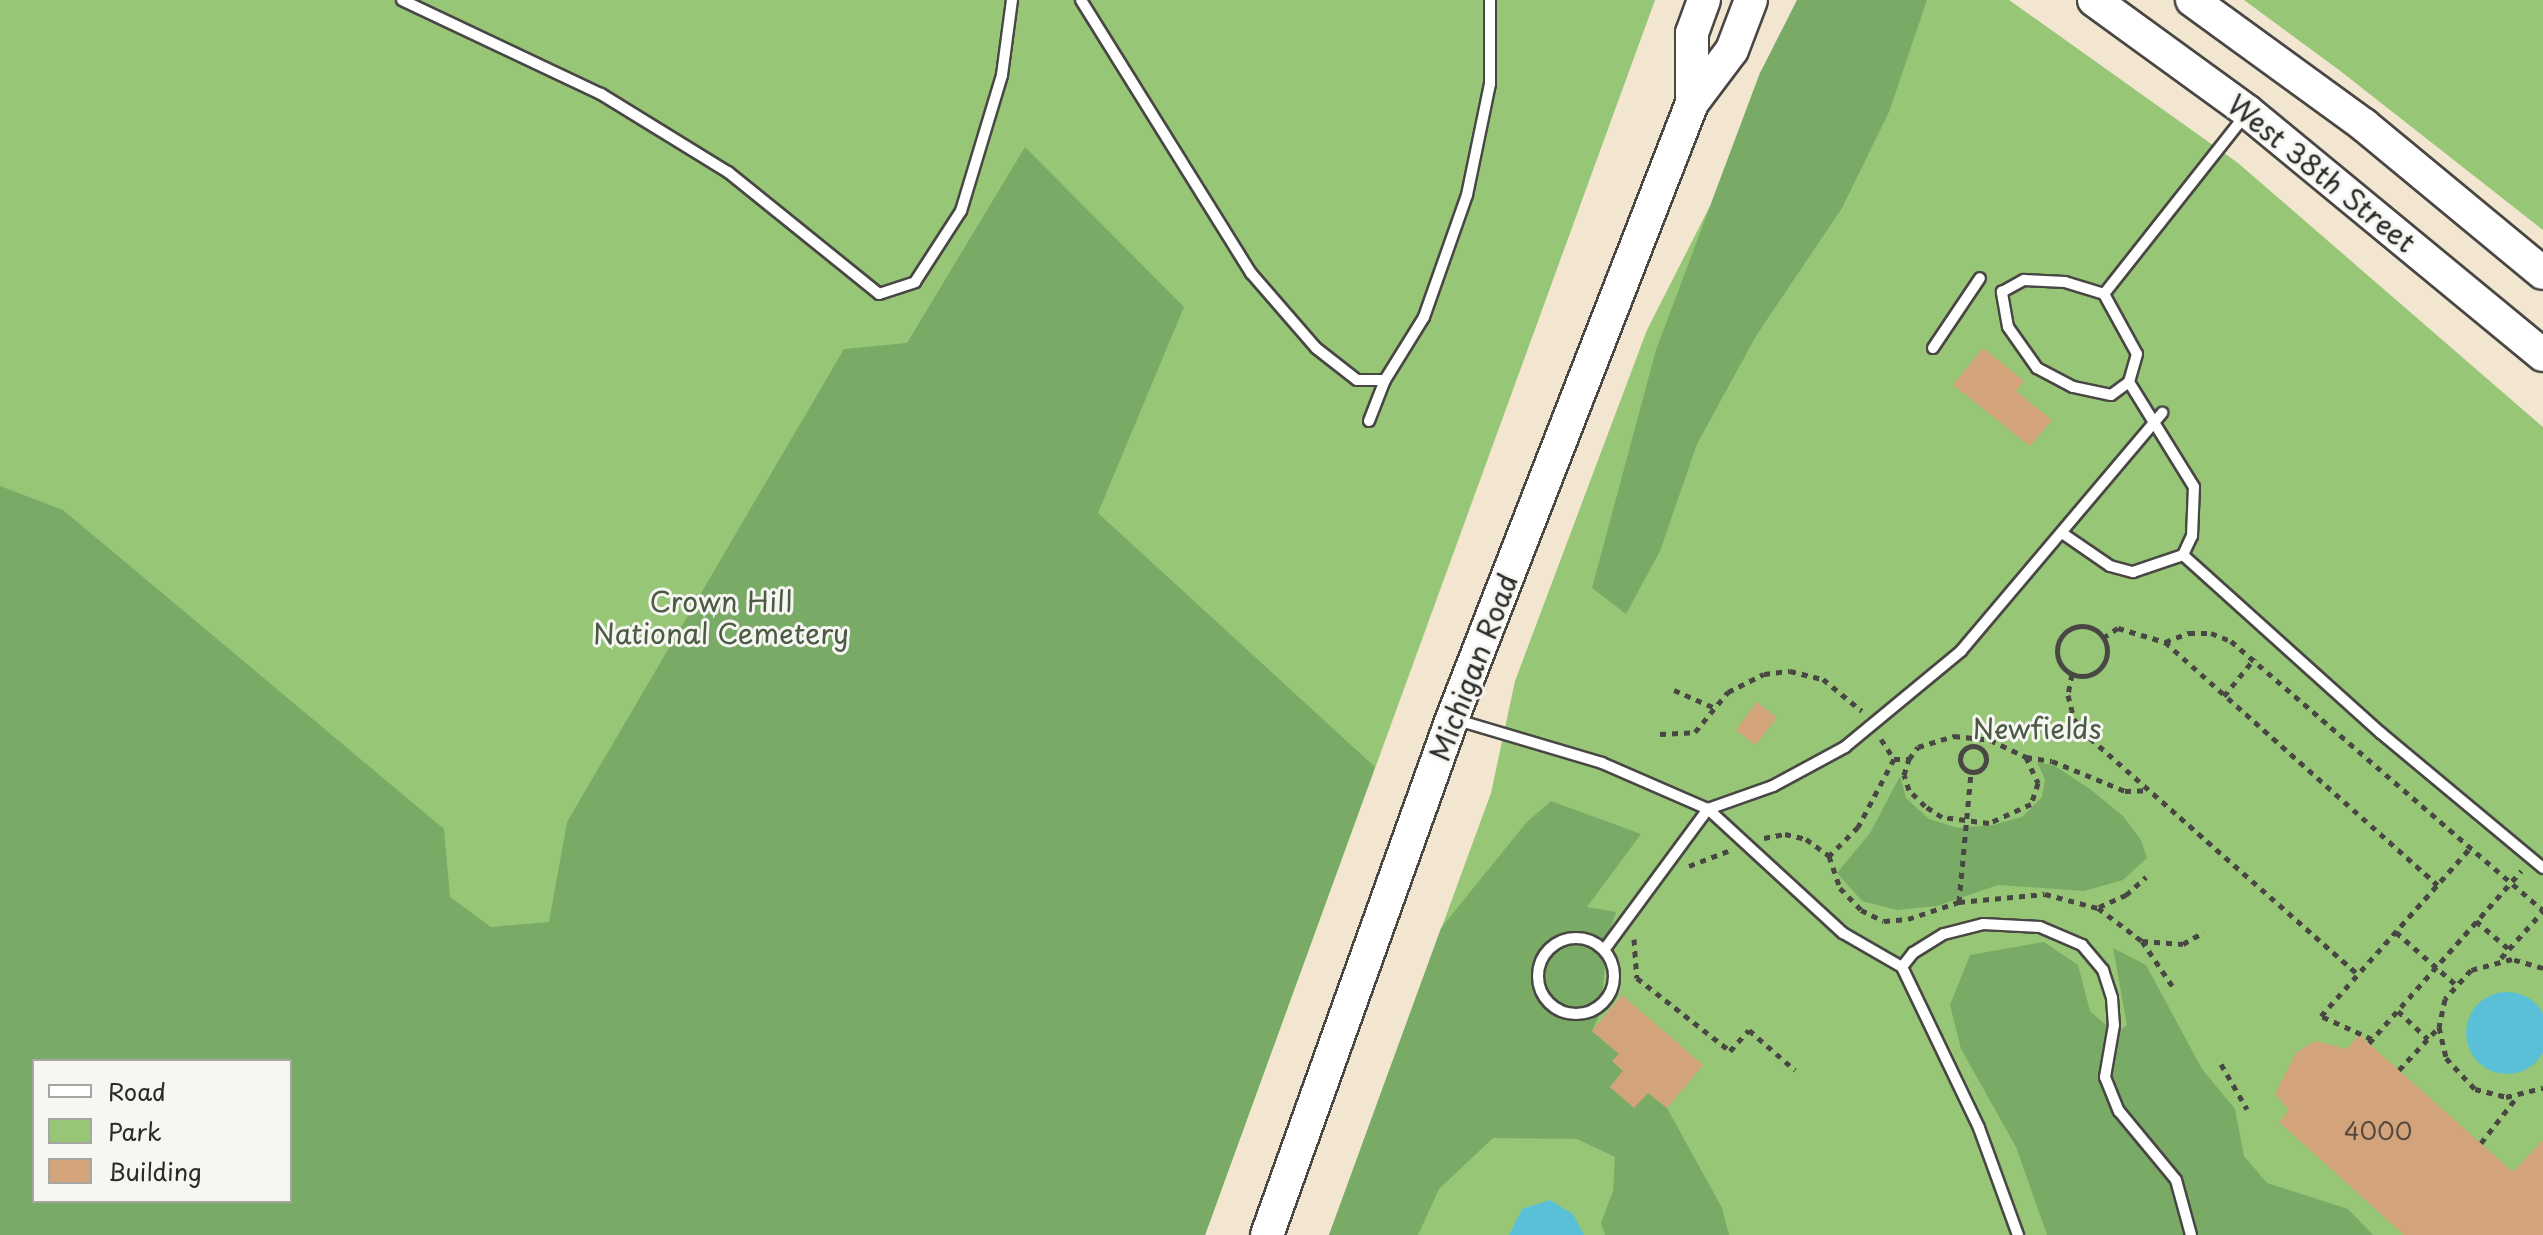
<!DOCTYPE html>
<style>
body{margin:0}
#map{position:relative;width:2543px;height:1235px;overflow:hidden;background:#f3e6d1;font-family:"Playpen Sans",sans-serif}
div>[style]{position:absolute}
.green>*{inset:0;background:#97c676}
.forest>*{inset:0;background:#79ab67}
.water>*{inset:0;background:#5ac0d8}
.round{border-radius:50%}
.building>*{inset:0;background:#d3a37b}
.path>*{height:5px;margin-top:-2.5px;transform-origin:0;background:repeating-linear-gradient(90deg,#494744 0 6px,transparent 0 12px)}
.path>.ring{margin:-2.5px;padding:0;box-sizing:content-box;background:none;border:5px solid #494744;border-radius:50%}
.roads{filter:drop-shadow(2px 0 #494744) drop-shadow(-2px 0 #494744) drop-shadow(0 2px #494744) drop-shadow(0 -2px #494744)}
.service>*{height:10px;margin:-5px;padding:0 5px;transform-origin:5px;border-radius:5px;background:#fff}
.service>.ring{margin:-5px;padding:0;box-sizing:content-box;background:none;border:10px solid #fff;border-radius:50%}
.primary>*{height:32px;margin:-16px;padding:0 16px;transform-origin:16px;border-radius:16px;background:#fff}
span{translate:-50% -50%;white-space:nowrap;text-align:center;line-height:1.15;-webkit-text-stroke:6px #f6f6f2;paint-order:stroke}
.number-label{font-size:24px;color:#55493f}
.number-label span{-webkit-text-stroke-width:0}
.street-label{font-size:28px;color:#2b2b2b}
.park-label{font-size:28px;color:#4b5a42}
.legend{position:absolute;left:32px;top:1059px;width:260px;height:144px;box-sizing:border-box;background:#f6f6f2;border:2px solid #a5a5a2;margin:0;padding:10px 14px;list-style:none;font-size:24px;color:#2b2b2b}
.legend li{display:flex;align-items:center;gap:16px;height:40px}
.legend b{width:40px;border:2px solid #a5a5a2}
</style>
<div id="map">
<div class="green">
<i style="clip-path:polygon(evenodd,0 0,1655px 0,1205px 1235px,0 1235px,0 0,34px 1061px,290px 1061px,290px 1201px,34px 1201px,34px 1061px)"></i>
<i style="clip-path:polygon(1800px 0,2009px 0,2238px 163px,2543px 427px,2543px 1235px,1329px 1235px,1491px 793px,1515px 681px,1647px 330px,1711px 204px,1760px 73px)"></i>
<i style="clip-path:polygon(2244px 0,2543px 0,2543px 230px,2339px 70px)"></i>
</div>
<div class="forest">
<i style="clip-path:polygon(1797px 0,1927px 0,1889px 112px,1842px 208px,1756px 336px,1697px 444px,1660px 551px,1626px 614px,1592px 588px,1656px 350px,1760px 73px)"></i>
<i style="clip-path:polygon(evenodd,1025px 147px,1184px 307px,1098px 513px,1375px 767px,1205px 1235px,0 1235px,0 486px,63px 510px,444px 829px,450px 897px,491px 927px,549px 922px,567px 822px,844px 349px,907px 343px,1025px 147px,34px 1061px,290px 1061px,290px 1201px,34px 1201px,34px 1061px)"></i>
<i style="clip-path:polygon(2037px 762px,2055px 766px,2090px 789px,2123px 816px,2141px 840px,2147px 858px,2123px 880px,2084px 891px,1998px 885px,1937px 906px,1897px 910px,1862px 901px,1837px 873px,1870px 833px,1900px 776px,1906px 798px,1929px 819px,1958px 828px,1992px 825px,2022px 817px,2042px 797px,2045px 779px)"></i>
<i style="clip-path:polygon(1551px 801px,1641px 834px,1587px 907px,1616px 912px,1608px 936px,1600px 1014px,1592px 1031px,1619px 1054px,1623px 1071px,1610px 1087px,1634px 1107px,1648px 1093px,1667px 1108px,1722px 1208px,1729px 1235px,1605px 1235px,1601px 1223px,1613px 1191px,1615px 1157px,1577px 1139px,1493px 1138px,1439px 1189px,1418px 1235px,1329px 1235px,1441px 928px,1526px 823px)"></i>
<i style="clip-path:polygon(2044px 942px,2078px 965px,2090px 1011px,2116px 1034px,2127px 1025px,2113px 948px,2146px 965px,2202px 1069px,2235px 1109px,2244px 1156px,2267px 1183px,2348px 1209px,2373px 1235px,2047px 1235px,2016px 1147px,1961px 1049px,1950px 1005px,1970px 955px)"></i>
</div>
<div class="water">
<i class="round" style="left:2466px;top:992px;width:82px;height:82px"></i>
<i style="clip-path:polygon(1550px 1200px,1573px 1214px,1584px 1235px,1509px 1235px,1522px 1209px)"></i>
</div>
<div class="building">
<i style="clip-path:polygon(1983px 348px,2024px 381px,2016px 391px,2052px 420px,2030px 446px,1953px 385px)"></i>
<i style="clip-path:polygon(1757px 702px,1777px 718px,1755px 745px,1736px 730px)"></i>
<i style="clip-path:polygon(1622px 995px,1703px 1065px,1667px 1108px,1648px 1093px,1634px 1108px,1610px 1087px,1623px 1071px,1612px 1061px,1619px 1054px,1592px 1031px)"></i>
<i style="clip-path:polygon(2359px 1035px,2513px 1172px,2543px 1140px,2543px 1235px,2404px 1235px,2279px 1122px,2289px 1110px,2275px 1094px,2296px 1053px,2315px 1041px,2347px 1049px)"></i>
</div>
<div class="path">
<i class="ring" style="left:2057px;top:626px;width:45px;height:45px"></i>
<i style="left:2103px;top:638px;width:18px;rotate:-34deg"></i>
<i style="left:2118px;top:628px;width:49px;rotate:16.6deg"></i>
<i style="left:2165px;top:642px;width:365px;rotate:41.7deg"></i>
<i style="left:2165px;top:642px;width:26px;rotate:-21deg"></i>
<i style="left:2189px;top:633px;width:22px"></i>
<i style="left:2211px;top:633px;width:22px;rotate:22deg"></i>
<i style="left:2231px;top:641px;width:412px;rotate:40.8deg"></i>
<i style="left:2072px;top:674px;width:21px;rotate:101deg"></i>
<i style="left:2068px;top:695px;width:25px;rotate:76deg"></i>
<i style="left:2074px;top:719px;width:25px;rotate:50deg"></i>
<i style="left:2090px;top:738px;width:357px;rotate:41.4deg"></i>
<i style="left:1674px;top:690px;width:43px;rotate:23.6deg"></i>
<i style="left:2224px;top:696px;width:49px;rotate:-50.8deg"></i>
<i style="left:1660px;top:734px;width:35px;rotate:-3deg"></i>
<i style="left:1695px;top:732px;width:52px;rotate:-50.5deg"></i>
<i style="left:1728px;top:692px;width:40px;rotate:-26.6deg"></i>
<i style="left:1764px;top:674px;width:26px;rotate:-7deg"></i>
<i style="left:1790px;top:671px;width:34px;rotate:14deg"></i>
<i style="left:1823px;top:679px;width:50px;rotate:39.4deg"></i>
<i style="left:1954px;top:736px;width:36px;rotate:6deg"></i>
<i style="left:1990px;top:740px;width:40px;rotate:25deg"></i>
<i style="left:2026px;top:757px;width:29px;rotate:65deg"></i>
<i style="left:2038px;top:783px;width:22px;rotate:108deg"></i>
<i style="left:2031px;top:804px;width:46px;rotate:155.7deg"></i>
<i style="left:1989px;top:823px;width:47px;rotate:-172.7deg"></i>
<i style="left:1942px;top:817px;width:20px;rotate:-147deg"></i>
<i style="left:1925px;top:806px;width:23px;rotate:-135deg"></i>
<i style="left:1909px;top:790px;width:16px;rotate:-108deg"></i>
<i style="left:1904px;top:775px;width:17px;rotate:-73deg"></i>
<i style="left:1909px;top:759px;width:15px;rotate:-53deg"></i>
<i style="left:1918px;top:747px;width:38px;rotate:-17deg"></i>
<i style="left:1881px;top:739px;width:24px;rotate:57deg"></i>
<i style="left:1894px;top:759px;width:15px"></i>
<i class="ring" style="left:1960px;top:746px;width:21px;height:21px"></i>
<i style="left:2026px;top:757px;width:26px;rotate:9deg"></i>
<i style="left:2052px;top:761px;width:79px;rotate:22.3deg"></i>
<i style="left:2125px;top:791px;width:23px;rotate:-2deg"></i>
<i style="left:1894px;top:759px;width:77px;rotate:117.9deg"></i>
<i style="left:1858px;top:827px;width:41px;rotate:135deg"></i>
<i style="left:1829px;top:856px;width:34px;rotate:71deg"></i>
<i style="left:1840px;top:888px;width:30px;rotate:46deg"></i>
<i style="left:1861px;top:910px;width:25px;rotate:26deg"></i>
<i style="left:1884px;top:921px;width:24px;rotate:-5deg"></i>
<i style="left:1908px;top:919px;width:54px;rotate:-18.4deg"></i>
<i style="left:1959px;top:902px;width:86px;rotate:-5.3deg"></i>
<i style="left:2045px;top:894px;width:55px;rotate:14.8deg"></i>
<i style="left:2098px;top:908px;width:55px;rotate:36.9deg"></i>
<i style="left:2142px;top:941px;width:41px;rotate:4.2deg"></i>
<i style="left:2183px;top:944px;width:24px;rotate:-30deg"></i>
<i style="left:1764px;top:838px;width:21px;rotate:-11deg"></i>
<i style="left:1785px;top:834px;width:22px;rotate:13deg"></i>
<i style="left:1806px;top:839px;width:29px;rotate:36deg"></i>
<i style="left:1689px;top:866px;width:42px;rotate:-21deg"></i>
<i style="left:1959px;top:902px;width:131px;rotate:-84.7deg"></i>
<i style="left:2099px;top:907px;width:30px;rotate:-24deg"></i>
<i style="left:2126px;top:895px;width:27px;rotate:-42deg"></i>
<i style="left:2476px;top:921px;width:43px;rotate:40.3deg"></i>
<i style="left:2396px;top:932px;width:79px;rotate:41.4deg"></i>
<i style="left:1634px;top:939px;width:39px;rotate:86deg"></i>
<i style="left:1637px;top:978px;width:118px;rotate:38.1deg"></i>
<i style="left:1730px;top:1051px;width:28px;rotate:-48deg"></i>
<i style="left:1749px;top:1030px;width:61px;rotate:41deg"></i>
<i style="left:2142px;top:941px;width:59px;rotate:56deg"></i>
<i style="left:2501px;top:958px;width:63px;rotate:-48.2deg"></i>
<i style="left:2543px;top:968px;width:32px;rotate:-164deg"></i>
<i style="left:2512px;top:959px;width:42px;rotate:165deg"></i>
<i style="left:2471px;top:970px;width:39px;rotate:132deg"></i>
<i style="left:2445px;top:999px;width:29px;rotate:102deg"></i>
<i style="left:2439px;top:1027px;width:32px;rotate:77deg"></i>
<i style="left:2446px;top:1058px;width:42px;rotate:46.9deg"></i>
<i style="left:2475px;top:1089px;width:32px;rotate:14deg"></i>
<i style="left:2506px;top:1097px;width:38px;rotate:-14deg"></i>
<i style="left:2398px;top:1011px;width:41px;rotate:43deg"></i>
<i style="left:2372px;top:1039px;width:56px;rotate:-155.7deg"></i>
<i style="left:2321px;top:1016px;width:225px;rotate:-48.4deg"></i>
<i style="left:2369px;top:1043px;width:230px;rotate:-48.5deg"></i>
<i style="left:2221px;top:1064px;width:52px;rotate:60deg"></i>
<i style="left:2399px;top:1070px;width:59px;rotate:-47.1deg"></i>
<i style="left:2481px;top:1143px;width:58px;rotate:-52deg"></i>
</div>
<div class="roads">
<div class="service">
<i style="left:402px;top:0;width:220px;rotate:25.3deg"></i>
<i style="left:601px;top:94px;width:149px;rotate:31.6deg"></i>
<i style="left:728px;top:172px;width:194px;rotate:38.9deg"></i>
<i style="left:879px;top:294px;width:38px;rotate:-18deg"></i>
<i style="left:915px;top:282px;width:85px;rotate:-57.1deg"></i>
<i style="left:961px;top:211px;width:142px;rotate:-73.2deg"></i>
<i style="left:1002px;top:75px;width:76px;rotate:-82.4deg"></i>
<i style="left:1081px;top:0;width:322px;rotate:58.1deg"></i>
<i style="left:1251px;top:273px;width:99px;rotate:49.1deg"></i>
<i style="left:1316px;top:348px;width:52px;rotate:38deg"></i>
<i style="left:1357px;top:380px;width:28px"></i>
<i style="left:1385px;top:380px;width:74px;rotate:-58.2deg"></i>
<i style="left:1424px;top:317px;width:129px;rotate:-70.6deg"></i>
<i style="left:1467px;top:195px;width:113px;rotate:-78.3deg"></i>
<i style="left:1490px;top:84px;width:84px;rotate:-90deg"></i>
<i style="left:2104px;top:294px;width:68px;rotate:61.2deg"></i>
<i style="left:2137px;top:354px;width:29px;rotate:106deg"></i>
<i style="left:2129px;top:382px;width:22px;rotate:144deg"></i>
<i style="left:2111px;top:395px;width:39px;rotate:-168deg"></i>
<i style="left:2073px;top:387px;width:41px;rotate:-152.2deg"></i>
<i style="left:2037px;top:368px;width:50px;rotate:-125.3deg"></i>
<i style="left:2008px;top:327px;width:36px;rotate:-100deg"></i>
<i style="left:2002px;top:292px;width:25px;rotate:-29deg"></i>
<i style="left:2024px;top:280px;width:41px;rotate:2.8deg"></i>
<i style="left:2065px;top:282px;width:41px;rotate:17.1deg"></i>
<i style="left:2104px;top:294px;width:226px;rotate:-51.7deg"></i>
<i style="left:1933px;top:348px;width:84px;rotate:-56.1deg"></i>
<i style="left:1369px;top:421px;width:44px;rotate:-68.7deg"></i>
<i style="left:2062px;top:533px;width:58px;rotate:34.5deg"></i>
<i style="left:2110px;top:566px;width:24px;rotate:15deg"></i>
<i style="left:2133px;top:572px;width:53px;rotate:-18.8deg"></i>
<i style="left:2183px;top:555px;width:21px;rotate:-65deg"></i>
<i style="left:2192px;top:536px;width:49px;rotate:-87.7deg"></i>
<i style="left:2194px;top:487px;width:123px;rotate:-121.8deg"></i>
<i style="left:2183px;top:555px;width:266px;rotate:42deg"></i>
<i style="left:2381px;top:733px;width:211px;rotate:39.8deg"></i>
<i style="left:1457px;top:720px;width:151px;rotate:16.5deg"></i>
<i style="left:1602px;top:763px;width:116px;rotate:23.5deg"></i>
<i style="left:1708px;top:809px;width:183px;rotate:42.6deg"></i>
<i style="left:1843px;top:933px;width:68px;rotate:30deg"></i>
<i style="left:1902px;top:967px;width:178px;rotate:64.4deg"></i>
<i style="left:1979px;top:1128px;width:114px;rotate:70deg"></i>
<i class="ring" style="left:1538px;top:938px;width:66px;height:66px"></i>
<i style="left:1604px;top:950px;width:175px;rotate:-53.6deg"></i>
<i style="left:1708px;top:809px;width:69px;rotate:-19.5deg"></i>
<i style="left:1773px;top:786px;width:82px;rotate:-28.4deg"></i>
<i style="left:1845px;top:747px;width:151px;rotate:-39.6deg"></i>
<i style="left:1961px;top:651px;width:312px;rotate:-49.8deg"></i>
<i style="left:1902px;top:967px;width:18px;rotate:-52deg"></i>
<i style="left:1913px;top:953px;width:36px;rotate:-32deg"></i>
<i style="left:1944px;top:934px;width:40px;rotate:-14.4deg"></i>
<i style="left:1983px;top:924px;width:57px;rotate:3deg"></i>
<i style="left:2040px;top:927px;width:46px;rotate:23.2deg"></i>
<i style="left:2082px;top:945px;width:33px;rotate:50deg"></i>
<i style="left:2103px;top:970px;width:29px;rotate:72deg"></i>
<i style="left:2112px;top:998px;width:27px;rotate:86deg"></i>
<i style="left:2114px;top:1025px;width:53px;rotate:99.8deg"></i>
<i style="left:2105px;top:1077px;width:37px;rotate:68deg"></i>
<i style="left:2119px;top:1111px;width:89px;rotate:50.4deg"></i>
<i style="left:2176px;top:1180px;width:57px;rotate:74.7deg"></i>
</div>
<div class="primary">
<i style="left:2094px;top:0;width:190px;rotate:36deg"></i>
<i style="left:2248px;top:112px;width:382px;rotate:39.5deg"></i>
<i style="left:2192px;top:0;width:213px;rotate:36deg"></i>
<i style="left:2364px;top:125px;width:232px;rotate:39.6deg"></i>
<i style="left:1692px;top:103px;width:70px;rotate:-90deg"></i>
<i style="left:1692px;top:33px;width:35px;rotate:-70deg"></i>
<i style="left:1267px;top:1235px;width:548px;rotate:-70.28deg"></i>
<i style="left:1452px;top:719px;width:661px;rotate:-68.71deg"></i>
<i style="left:1692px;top:103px;width:66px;rotate:-53deg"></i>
<i style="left:1732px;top:50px;width:53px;rotate:-69.2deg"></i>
</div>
</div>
<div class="number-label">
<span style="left:2378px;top:1131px">4000</span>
</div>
<div class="street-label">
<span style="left:2322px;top:173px;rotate:39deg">West 38th Street</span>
<span style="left:1473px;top:667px;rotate:-69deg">Michigan Road</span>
</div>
<div class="park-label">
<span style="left:721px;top:617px">Crown Hill<br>National Cemetery</span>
<span style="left:2037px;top:728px">Newfields</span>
</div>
<ul class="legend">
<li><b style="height:10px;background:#fff"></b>Road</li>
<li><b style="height:22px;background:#97c676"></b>Park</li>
<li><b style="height:22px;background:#d3a37b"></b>Building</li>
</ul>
</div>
